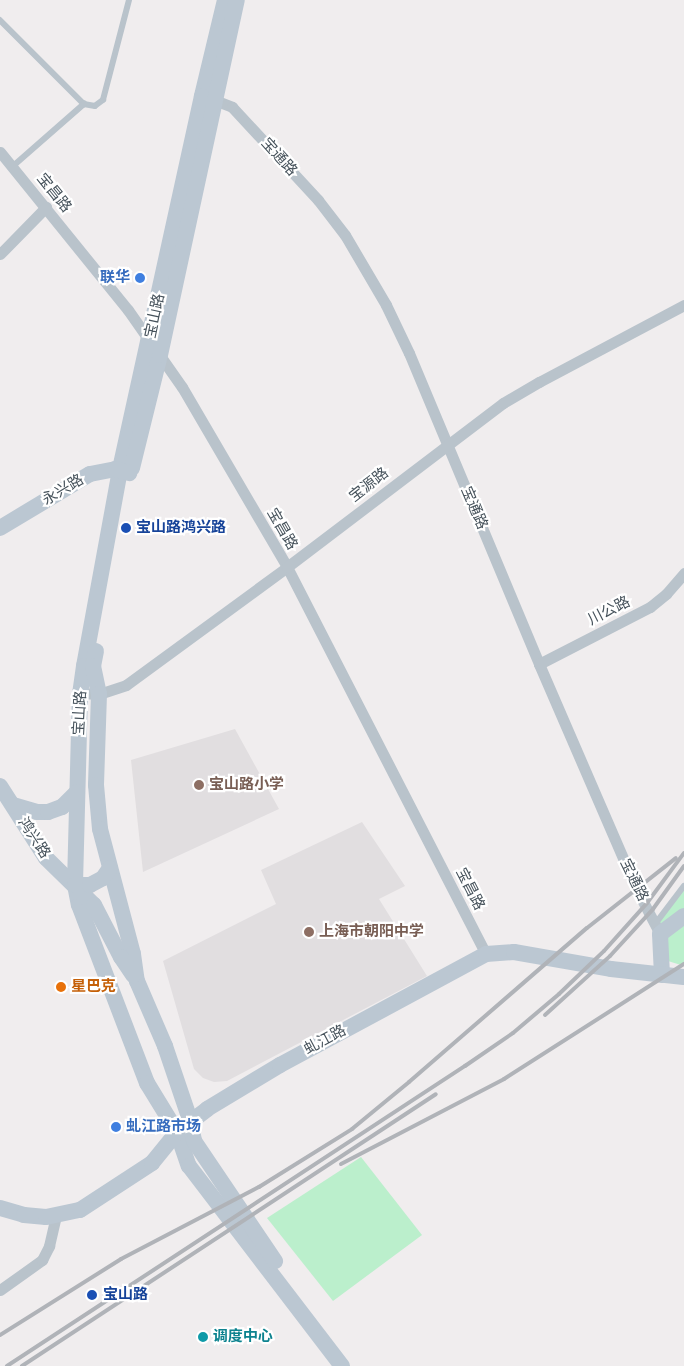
<!DOCTYPE html>
<meta charset="utf-8">
<style>
body{margin:0}
#map{position:relative;width:684px;height:1366px;overflow:hidden;background:#f0edee;font-family:"Roboto Condensed","Noto Sans SC",sans-serif}
div>[style]{position:absolute}
.education>*{inset:0;background:#e1dee0}
.green>*{inset:0;background:#bbefcc}
.lane>*{height:5.5px;margin:-2.75px;padding:0 2.75px;transform-origin:2.75px;border-radius:2.75px;background:#b9c3cb}
.street>*{height:11px;margin:-5.5px;padding:0 5.5px;transform-origin:5.5px;border-radius:5.5px;background:#b9c3cb}
.secondary>*{height:16px;margin:-8px;padding:0 8px;transform-origin:8px;border-radius:8px;background:#bbc7d2}
.rail>*{height:4px;margin:-2px;padding:0 2px;transform-origin:2px;border-radius:2px;background:#b0b3b8}
.dots>*{width:14px;height:14px;translate:-50% -50%;box-sizing:border-box;border:2px solid #fff;border-radius:50%}
span{translate:-50% -50%;white-space:nowrap;text-align:center;line-height:1.15;-webkit-text-stroke:4.5px #fff;paint-order:stroke}
.street-label{font-size:15px;color:#46525b}
.shop-label{font-size:15px;color:#366cbe;font-weight:700}
.right{translate:-100% -50%;text-align:right}
.left{translate:0 -50%;text-align:left}
.transit-label{font-size:15px;color:#164399;font-weight:700}
.education-label{font-size:15px;color:#785e54;font-weight:700}
.food-label{font-size:15px;color:#c56008;font-weight:700}
.culture-label{font-size:15px;color:#0d838f;font-weight:700}
</style>
<div id="map">
<div class="education">
<i style="clip-path:polygon(235px 729px,279px 809px,143px 872px,131px 760px)"></i>
<i style="clip-path:polygon(362px 822px,405px 886px,379px 899px,427px 976px,227px 1081px,214px 1082px,203px 1078px,194px 1069px,163px 961px,276px 904px,261px 870px)"></i>
</div>
<div class="green">
<i style="clip-path:polygon(684px 890px,684px 966px,668px 961px,656px 923px)"></i>
<i style="clip-path:polygon(361px 1157px,422px 1235px,333px 1301px,267px 1218px)"></i>
</div>
<div class="lane">
<i style="left:0;top:20px;width:119px;rotate:45deg"></i>
<i style="left:84px;top:104px;width:11px;rotate:10deg"></i>
<i style="left:95px;top:106px;width:10px;rotate:-37deg"></i>
<i style="left:103px;top:100px;width:103px;rotate:-75.4deg"></i>
<i style="left:12px;top:167px;width:96px;rotate:-41.2deg"></i>
<i style="left:656px;top:923px;width:46px;rotate:-52.9deg"></i>
</div>
<div class="street">
<i style="left:209px;top:98px;width:25px;rotate:21deg"></i>
<i style="left:232px;top:107px;width:127px;rotate:47.2deg"></i>
<i style="left:318px;top:200px;width:44px;rotate:52.4deg"></i>
<i style="left:345px;top:235px;width:81px;rotate:59.6deg"></i>
<i style="left:386px;top:305px;width:53px;rotate:64.4deg"></i>
<i style="left:409px;top:353px;width:337px;rotate:67.3deg"></i>
<i style="left:539px;top:664px;width:246px;rotate:66.6deg"></i>
<i style="left:637px;top:890px;width:50px;rotate:62.4deg"></i>
<i style="left:0;top:152px;width:203px;rotate:51deg"></i>
<i style="left:128px;top:310px;width:94px;rotate:55deg"></i>
<i style="left:182px;top:387px;width:208px;rotate:59.7deg"></i>
<i style="left:287px;top:567px;width:435px;rotate:62.8deg"></i>
<i style="left:0;top:254px;width:66px;rotate:-45.6deg"></i>
<i style="left:539px;top:664px;width:125px;rotate:-27.2deg"></i>
<i style="left:650px;top:607px;width:21px;rotate:-39deg"></i>
<i style="left:666px;top:594px;width:28px;rotate:-49deg"></i>
<i style="left:80px;top:693px;width:19px;rotate:3deg"></i>
<i style="left:99px;top:694px;width:28px;rotate:-18deg"></i>
<i style="left:126px;top:685px;width:200px;rotate:-36.2deg"></i>
<i style="left:287px;top:567px;width:271px;rotate:-37.2deg"></i>
<i style="left:503px;top:403px;width:42px;rotate:-30.3deg"></i>
<i style="left:539px;top:382px;width:164px;rotate:-28deg"></i>
<i style="left:0;top:1290px;width:52px;rotate:-35.5deg"></i>
<i style="left:42px;top:1260px;width:16px;rotate:-63deg"></i>
<i style="left:49px;top:1246px;width:31px;rotate:-77deg"></i>
</div>
<div class="secondary">
<i style="left:225px;top:0;width:99px;rotate:103.5deg"></i>
<i style="left:202px;top:96px;width:383px;rotate:102.4deg"></i>
<i style="left:120px;top:470px;width:199px;rotate:100.4deg"></i>
<i style="left:84px;top:666px;width:27px;rotate:98deg"></i>
<i style="left:80px;top:693px;width:192px;rotate:91.5deg"></i>
<i style="left:75px;top:885px;width:20px;rotate:79deg"></i>
<i style="left:79px;top:905px;width:191px;rotate:69.1deg"></i>
<i style="left:147px;top:1083px;width:57px;rotate:58.5deg"></i>
<i style="left:177px;top:1132px;width:36px;rotate:71deg"></i>
<i style="left:189px;top:1166px;width:252px;rotate:52.6deg"></i>
<i style="left:132px;top:468px;width:116px;rotate:-76.1deg"></i>
<i style="left:160px;top:355px;width:363px;rotate:-77.8deg"></i>
<i style="left:0;top:528px;width:105px;rotate:-31deg"></i>
<i style="left:90px;top:474px;width:25px;rotate:-11deg"></i>
<i style="left:115px;top:469px;width:15px;rotate:16deg"></i>
<i style="left:96px;top:651px;width:15px;rotate:101deg"></i>
<i style="left:93px;top:666px;width:29px;rotate:78deg"></i>
<i style="left:99px;top:694px;width:91px;rotate:91.9deg"></i>
<i style="left:96px;top:785px;width:44px;rotate:84.8deg"></i>
<i style="left:100px;top:829px;width:129px;rotate:75.2deg"></i>
<i style="left:133px;top:954px;width:27px;rotate:82deg"></i>
<i style="left:137px;top:981px;width:71px;rotate:66.7deg"></i>
<i style="left:165px;top:1046px;width:78px;rotate:71.3deg"></i>
<i style="left:190px;top:1120px;width:21px;rotate:79deg"></i>
<i style="left:194px;top:1141px;width:145px;rotate:56deg"></i>
<i style="left:0;top:786px;width:85px;rotate:57.4deg"></i>
<i style="left:46px;top:858px;width:67px;rotate:44.4deg"></i>
<i style="left:94px;top:905px;width:59px;rotate:62.6deg"></i>
<i style="left:121px;top:957px;width:22px;rotate:56deg"></i>
<i style="left:13px;top:805px;width:25px;rotate:16deg"></i>
<i style="left:37px;top:812px;width:11px"></i>
<i style="left:48px;top:812px;width:15px;rotate:-20deg"></i>
<i style="left:62px;top:807px;width:21px;rotate:-45deg"></i>
<i style="left:75px;top:885px;width:15px"></i>
<i style="left:90px;top:885px;width:15px;rotate:-28deg"></i>
<i style="left:103px;top:878px;width:12px;rotate:-55deg"></i>
<i style="left:662px;top:975px;width:41px;rotate:-92.8deg"></i>
<i style="left:660px;top:934px;width:30px;rotate:-37deg"></i>
<i style="left:0;top:1208px;width:25px;rotate:16deg"></i>
<i style="left:24px;top:1215px;width:22px;rotate:5deg"></i>
<i style="left:46px;top:1217px;width:35px;rotate:-12deg"></i>
<i style="left:80px;top:1210px;width:86px;rotate:-33.1deg"></i>
<i style="left:152px;top:1163px;width:40px;rotate:-51deg"></i>
<i style="left:177px;top:1132px;width:38px;rotate:-37deg"></i>
<i style="left:207px;top:1109px;width:85px;rotate:-31.1deg"></i>
<i style="left:280px;top:1065px;width:234px;rotate:-28.3deg"></i>
<i style="left:486px;top:954px;width:28px;rotate:-4deg"></i>
<i style="left:514px;top:952px;width:98px;rotate:9.9deg"></i>
<i style="left:611px;top:969px;width:73px;rotate:6.3deg"></i>
</div>
<div class="rail">
<i style="left:545px;top:1015px;width:88px;rotate:-42.2deg"></i>
<i style="left:610px;top:956px;width:64px;rotate:-47.5deg"></i>
<i style="left:653px;top:909px;width:53px;rotate:-54.2deg"></i>
<i style="left:341px;top:1164px;width:184px;rotate:-27.5deg"></i>
<i style="left:504px;top:1079px;width:214px;rotate:-32.6deg"></i>
<i style="left:0;top:1335px;width:143px;rotate:-32.1deg"></i>
<i style="left:121px;top:1259px;width:156px;rotate:-27.6deg"></i>
<i style="left:259px;top:1187px;width:110px;rotate:-31.9deg"></i>
<i style="left:352px;top:1129px;width:74px;rotate:-39.5deg"></i>
<i style="left:409px;top:1082px;width:235px;rotate:-40.9deg"></i>
<i style="left:587px;top:928px;width:113px;rotate:-38.2deg"></i>
<i style="left:7px;top:1366px;width:548px;rotate:-33.23deg"></i>
<i style="left:465px;top:1066px;width:58px;rotate:-34.5deg"></i>
<i style="left:513px;top:1033px;width:60px;rotate:-40.3deg"></i>
<i style="left:559px;top:994px;width:62px;rotate:-43.7deg"></i>
<i style="left:604px;top:951px;width:64px;rotate:-48.1deg"></i>
<i style="left:647px;top:903px;width:62px;rotate:-53.5deg"></i>
<i style="left:22px;top:1366px;width:495px;rotate:-33.3deg"></i>
</div>
<div class="dots">
<i style="left:140px;top:278px;background:#3f7fe0"></i>
<i style="left:126px;top:528px;background:#1a4fb4"></i>
<i style="left:199px;top:785px;background:#8d6e63"></i>
<i style="left:309px;top:932px;background:#8d6e63"></i>
<i style="left:61px;top:987px;background:#e8710a"></i>
<i style="left:116px;top:1127px;background:#3f7fe0"></i>
<i style="left:92px;top:1295px;background:#1a4fb4"></i>
<i style="left:203px;top:1337px;background:#0f9aa8"></i>
</div>
<div class="street-label">
<span style="left:279px;top:157px;rotate:48deg">宝通路</span>
<span style="left:54px;top:193px;rotate:51deg">宝昌路</span>
<span style="left:155px;top:316px;rotate:-78deg">宝山路</span>
<span style="left:369px;top:485px;rotate:-38deg">宝源路</span>
<span style="left:63px;top:490px;rotate:-31deg">永兴路</span>
<span style="left:474px;top:508px;rotate:67deg">宝通路</span>
<span style="left:282px;top:529px;rotate:60deg">宝昌路</span>
<span style="left:609px;top:611px;rotate:-27deg">川公路</span>
<span style="left:80px;top:713px;rotate:-87deg">宝山路</span>
<span style="left:34px;top:838px;rotate:57deg">鸿兴路</span>
<span style="left:634px;top:880px;rotate:64deg">宝通路</span>
<span style="left:470px;top:889px;rotate:63deg">宝昌路</span>
<span style="left:325px;top:1040px;rotate:-28deg">虬江路</span>
</div>
<div class="shop-label">
<span class="right" style="left:130px;top:278px">联华</span>
<span class="left" style="left:126px;top:1127px">虬江路市场</span>
</div>
<div class="transit-label">
<span class="left" style="left:136px;top:528px">宝山路鸿兴路</span>
<span class="left" style="left:103px;top:1295px">宝山路</span>
</div>
<div class="education-label">
<span class="left" style="left:209px;top:785px">宝山路小学</span>
<span class="left" style="left:319px;top:932px">上海市朝阳中学</span>
</div>
<div class="food-label">
<span class="left" style="left:71px;top:987px">星巴克</span>
</div>
<div class="culture-label">
<span class="left" style="left:213px;top:1337px">调度中心</span>
</div>
</div>
